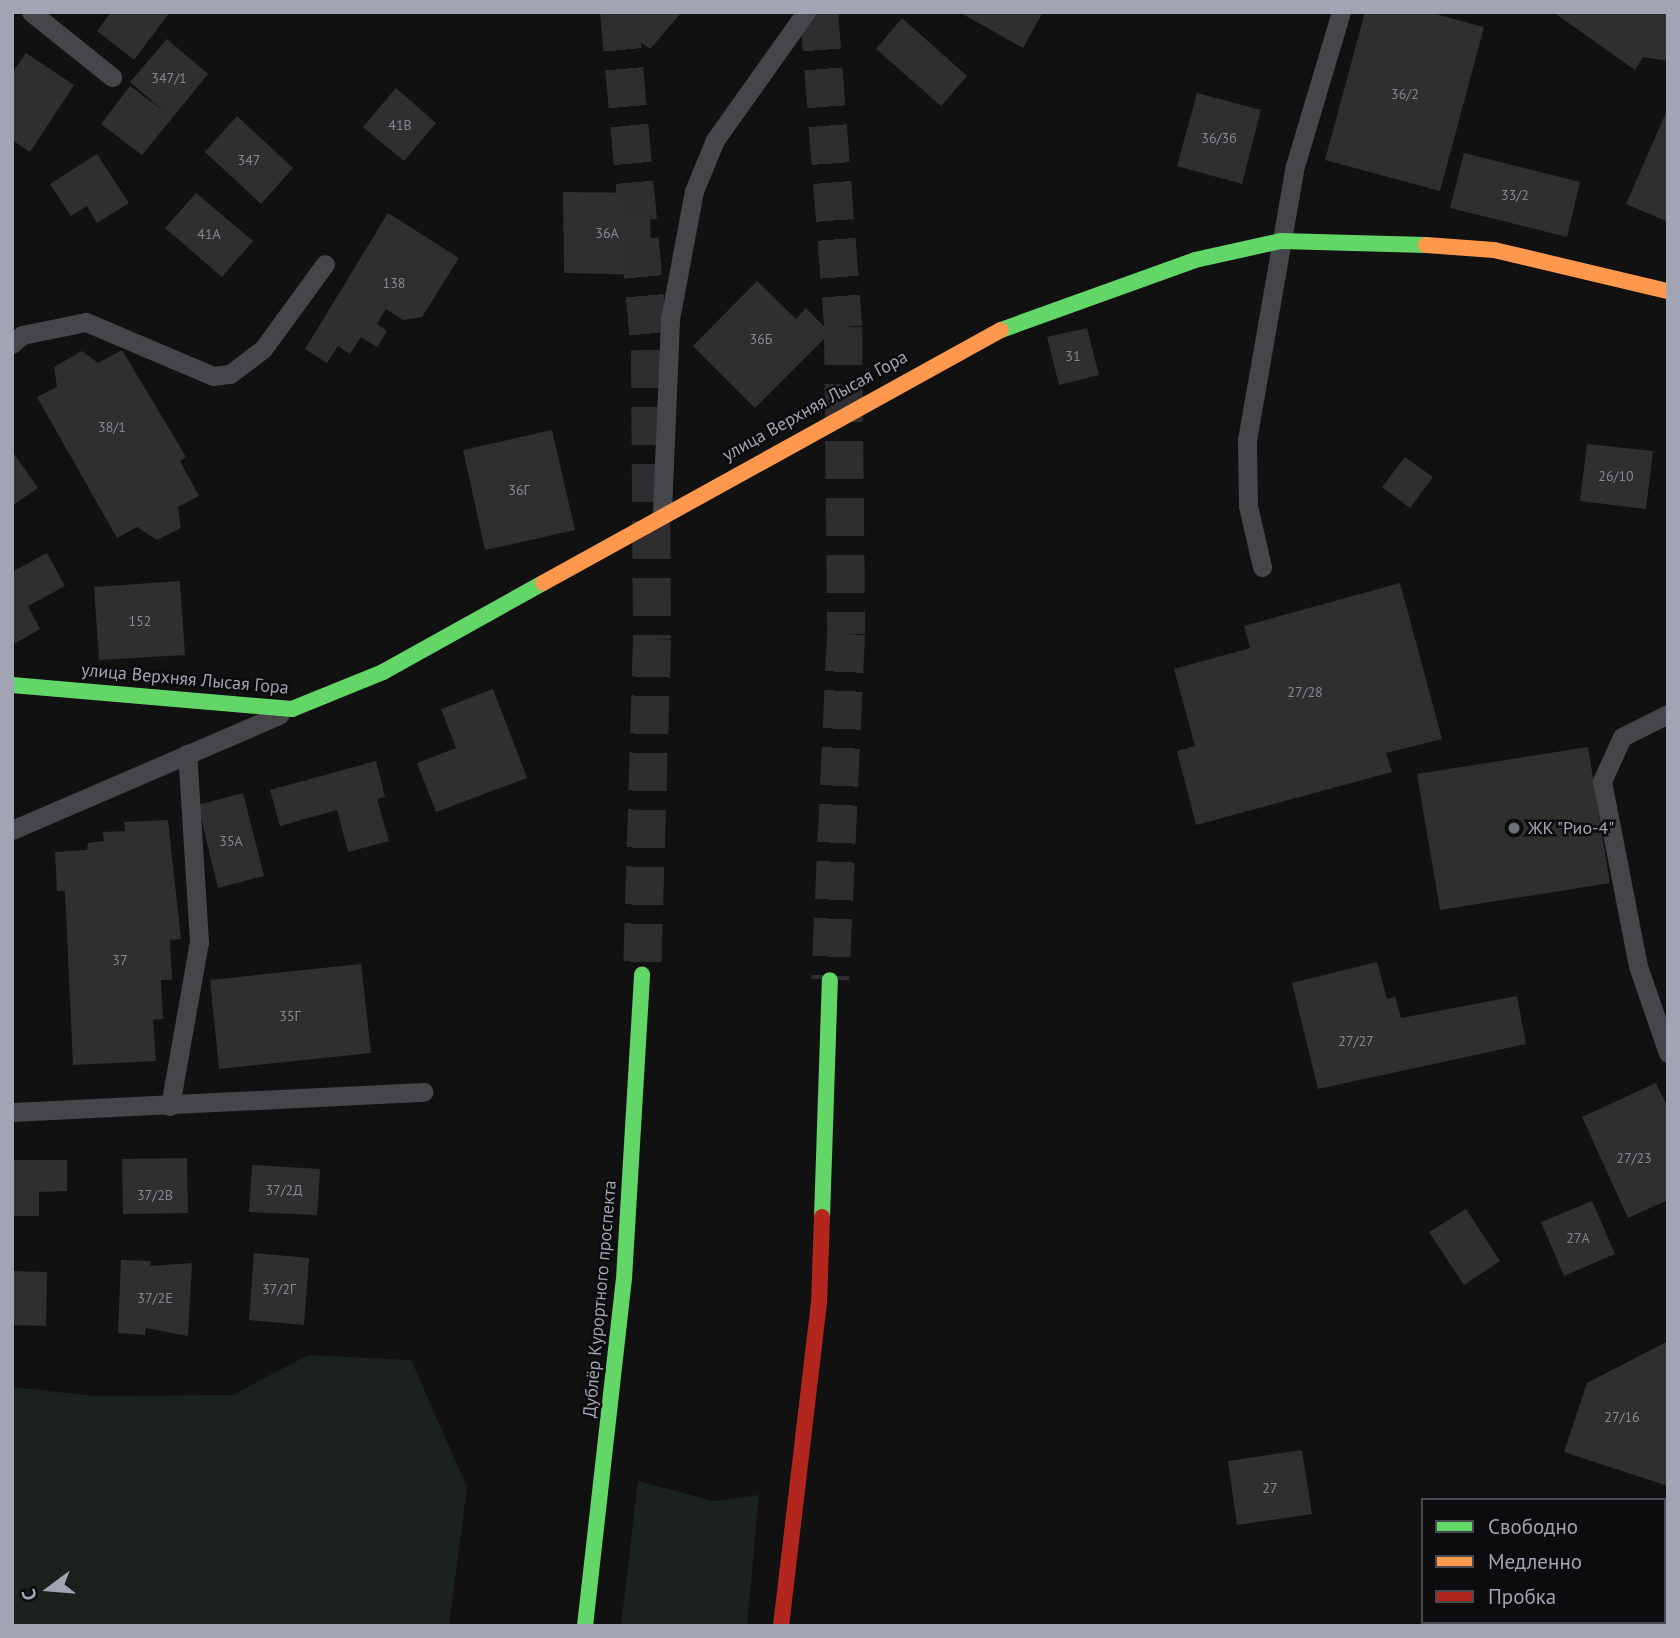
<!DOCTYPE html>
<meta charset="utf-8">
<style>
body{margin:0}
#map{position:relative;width:1680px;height:1638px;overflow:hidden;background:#111;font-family:"PT Sans",sans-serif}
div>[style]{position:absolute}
.green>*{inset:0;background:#1b211c}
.building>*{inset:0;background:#2f2f30}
.primary-tunnel>*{height:38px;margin-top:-19px;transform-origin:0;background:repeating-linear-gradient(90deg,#2e2e31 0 38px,transparent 0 57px)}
.lane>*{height:19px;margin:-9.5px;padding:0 9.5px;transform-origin:9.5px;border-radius:9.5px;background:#45464a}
.fast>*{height:16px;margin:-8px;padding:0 8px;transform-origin:8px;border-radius:8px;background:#63d668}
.slow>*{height:16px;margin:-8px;padding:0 8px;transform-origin:8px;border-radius:8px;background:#ff974d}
.jam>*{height:16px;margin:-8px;padding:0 8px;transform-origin:8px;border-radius:8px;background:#b3261e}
.dots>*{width:19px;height:19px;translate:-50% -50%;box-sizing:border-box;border:4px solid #0c0b0d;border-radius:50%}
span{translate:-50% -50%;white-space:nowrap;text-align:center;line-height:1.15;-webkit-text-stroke:5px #0c0b0d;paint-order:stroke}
.number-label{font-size:14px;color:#848792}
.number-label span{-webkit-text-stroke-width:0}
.street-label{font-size:18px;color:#a1a4b3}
.poi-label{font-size:18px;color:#a1a4b3}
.left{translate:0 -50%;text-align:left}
.frame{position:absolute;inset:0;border:14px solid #a1a4b3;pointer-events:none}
.legend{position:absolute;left:1421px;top:1498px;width:245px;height:126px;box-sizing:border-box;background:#0c0b0d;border:2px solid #48484f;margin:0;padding:9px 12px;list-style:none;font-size:21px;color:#a1a4b3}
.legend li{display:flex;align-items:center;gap:14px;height:35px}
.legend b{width:35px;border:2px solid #48484f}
.north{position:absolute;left:14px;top:1554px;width:70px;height:70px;-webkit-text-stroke:5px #0c0b0d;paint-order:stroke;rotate:254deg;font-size:19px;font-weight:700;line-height:28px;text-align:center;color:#a1a4b3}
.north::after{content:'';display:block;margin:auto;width:24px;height:32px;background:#a1a4b3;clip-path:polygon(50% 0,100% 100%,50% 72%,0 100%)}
</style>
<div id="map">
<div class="green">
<i style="clip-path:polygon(308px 1355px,411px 1360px,467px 1487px,449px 1626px,12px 1626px,12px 1387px,94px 1396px,233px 1395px)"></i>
<i style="clip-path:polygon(638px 1481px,713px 1501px,759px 1495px,747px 1626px,621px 1626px)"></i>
</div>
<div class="building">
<i style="clip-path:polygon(111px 12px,170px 12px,134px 60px,97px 31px)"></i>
<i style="clip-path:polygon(598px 12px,682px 12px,650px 49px)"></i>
<i style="clip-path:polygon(959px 12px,1043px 12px,1023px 48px)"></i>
<i style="clip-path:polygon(1365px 12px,1428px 12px,1484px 27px,1440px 191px,1325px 160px)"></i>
<i style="clip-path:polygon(1553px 12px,1668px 12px,1668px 61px,1643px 57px,1635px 70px)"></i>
<i style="clip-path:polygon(902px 18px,967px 76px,941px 106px,876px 49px)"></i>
<i style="clip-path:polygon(167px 39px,208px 74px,142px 155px,101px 124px,130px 86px,164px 111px,130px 82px)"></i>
<i style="clip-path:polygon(26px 53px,74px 85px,30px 152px,12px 140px,12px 73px)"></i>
<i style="clip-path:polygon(396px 88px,436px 123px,404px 161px,363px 127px)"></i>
<i style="clip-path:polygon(1197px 93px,1261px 110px,1242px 184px,1177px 166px)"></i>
<i style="clip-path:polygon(1668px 108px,1668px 222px,1626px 204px)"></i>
<i style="clip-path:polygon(237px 116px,293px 168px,261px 204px,205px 152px)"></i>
<i style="clip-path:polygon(1464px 153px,1580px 182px,1567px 237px,1450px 208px)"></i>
<i style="clip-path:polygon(97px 154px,129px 203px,97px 223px,87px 206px,71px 216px,50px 184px)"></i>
<i style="clip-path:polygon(563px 192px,650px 193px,651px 275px,564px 273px)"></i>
<i style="clip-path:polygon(196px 193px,253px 241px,222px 277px,165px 228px)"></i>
<i style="clip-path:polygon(388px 213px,459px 258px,422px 317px,403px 320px,386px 309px,377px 324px,387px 331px,377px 347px,361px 337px,350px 354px,338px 346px,327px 363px,305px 349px)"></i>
<i style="clip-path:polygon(757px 281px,796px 319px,806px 308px,830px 333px,755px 408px,693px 346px)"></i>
<i style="clip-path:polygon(1087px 328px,1099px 375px,1059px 385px,1047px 337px)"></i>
<i style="clip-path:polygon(122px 350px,186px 457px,180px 461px,199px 496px,178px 507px,181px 528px,157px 540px,137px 527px,117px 538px,37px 397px,57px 387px,54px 367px,82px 351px,98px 363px)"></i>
<i style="clip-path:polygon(552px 430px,575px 530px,485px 550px,463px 450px)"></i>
<i style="clip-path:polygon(1587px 444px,1653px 451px,1646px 509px,1580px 501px)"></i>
<i style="clip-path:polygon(12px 451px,38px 488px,12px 506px)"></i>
<i style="clip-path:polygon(1405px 457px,1433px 477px,1410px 508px,1382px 487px)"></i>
<i style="clip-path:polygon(47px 553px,65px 586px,28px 606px,40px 629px,12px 645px,12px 572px)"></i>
<i style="clip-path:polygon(180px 581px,185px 655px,99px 660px,94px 587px)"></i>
<i style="clip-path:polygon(1400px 583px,1442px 739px,1386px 753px,1392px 772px,1196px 825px,1177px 751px,1195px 746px,1174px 669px,1250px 648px,1244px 626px)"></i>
<i style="clip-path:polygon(493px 689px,527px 778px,436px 812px,417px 763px,456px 748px,441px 709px)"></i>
<i style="clip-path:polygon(1588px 747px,1610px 883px,1440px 910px,1417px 774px)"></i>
<i style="clip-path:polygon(376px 761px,385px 797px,377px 799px,389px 841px,348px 852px,337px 810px,280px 826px,270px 790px)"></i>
<i style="clip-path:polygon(243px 793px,264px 876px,218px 888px,198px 805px)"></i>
<i style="clip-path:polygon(168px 820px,181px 939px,170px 940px,172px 980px,161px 980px,163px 1019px,153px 1020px,156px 1061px,73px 1065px,65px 891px,57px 891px,55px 852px,87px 850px,88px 843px,104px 841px,103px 832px,125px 831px,124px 822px)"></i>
<i style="clip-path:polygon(1377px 962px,1387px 999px,1395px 997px,1401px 1018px,1517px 996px,1526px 1044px,1318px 1089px,1292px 983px)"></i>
<i style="clip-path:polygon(361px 964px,371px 1053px,219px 1069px,210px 980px)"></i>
<i style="clip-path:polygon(1656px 1083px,1668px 1108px,1668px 1200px,1628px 1218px,1582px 1117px)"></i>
<i style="clip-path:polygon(187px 1158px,188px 1213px,123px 1214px,122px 1159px)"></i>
<i style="clip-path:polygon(12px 1160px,67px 1160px,67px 1191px,39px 1192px,39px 1216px,12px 1216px)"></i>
<i style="clip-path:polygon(252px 1165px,320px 1169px,317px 1215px,249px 1212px)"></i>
<i style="clip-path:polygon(1592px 1201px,1615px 1254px,1564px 1276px,1541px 1222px)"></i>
<i style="clip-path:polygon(1466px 1209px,1500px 1261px,1464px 1285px,1429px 1232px)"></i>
<i style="clip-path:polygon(254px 1253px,309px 1258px,304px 1325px,249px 1320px)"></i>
<i style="clip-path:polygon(121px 1260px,151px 1261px,150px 1266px,192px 1263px,188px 1336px,146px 1328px,145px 1335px,118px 1333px)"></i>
<i style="clip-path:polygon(12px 1271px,47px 1272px,46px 1326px,12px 1325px)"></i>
<i style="clip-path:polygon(1668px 1341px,1668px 1486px,1564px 1452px,1587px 1383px)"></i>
<i style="clip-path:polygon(1302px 1450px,1312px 1514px,1237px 1525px,1228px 1461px)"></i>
</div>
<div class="primary-tunnel">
<i style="left:619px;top:12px;width:339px;rotate:84.8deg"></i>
<i style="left:650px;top:350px;width:289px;rotate:89.6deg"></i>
<i style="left:652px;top:639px;width:336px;rotate:91.7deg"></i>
<i style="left:819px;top:12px;width:316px;rotate:85.6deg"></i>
<i style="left:843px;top:327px;width:307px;rotate:89.4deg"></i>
<i style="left:846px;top:634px;width:346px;rotate:92.6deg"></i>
</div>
<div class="lane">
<i style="left:31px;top:12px;width:104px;rotate:38.7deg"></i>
<i style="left:12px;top:344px;width:13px;rotate:-42deg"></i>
<i style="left:22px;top:335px;width:65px;rotate:-11.5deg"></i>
<i style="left:86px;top:322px;width:138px;rotate:23deg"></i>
<i style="left:213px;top:376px;width:17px;rotate:-7deg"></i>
<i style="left:230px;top:374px;width:41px;rotate:-37.1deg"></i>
<i style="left:263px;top:349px;width:105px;rotate:-53.9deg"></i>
<i style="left:662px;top:512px;width:193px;rotate:-87.6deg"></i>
<i style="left:670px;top:319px;width:130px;rotate:-79.4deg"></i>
<i style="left:694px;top:191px;width:55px;rotate:-67.6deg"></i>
<i style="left:715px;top:140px;width:157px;rotate:-54.6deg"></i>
<i style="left:1262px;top:567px;width:63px;rotate:-102.9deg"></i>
<i style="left:1248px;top:506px;width:66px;rotate:-90.9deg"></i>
<i style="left:1247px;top:440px;width:278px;rotate:-80.1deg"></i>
<i style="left:1295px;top:166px;width:161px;rotate:-73.4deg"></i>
<i style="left:1668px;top:714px;width:51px;rotate:153.4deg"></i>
<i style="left:1622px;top:737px;width:48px;rotate:114.4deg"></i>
<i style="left:1602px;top:781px;width:188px;rotate:79deg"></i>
<i style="left:1638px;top:966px;width:92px;rotate:71deg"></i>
<i style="left:12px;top:830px;width:291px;rotate:-23.3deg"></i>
<i style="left:170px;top:1106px;width:167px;rotate:-80deg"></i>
<i style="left:199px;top:942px;width:189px;rotate:-93.6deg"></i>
<i style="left:12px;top:1112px;width:412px;rotate:-2.8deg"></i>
</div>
<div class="fast">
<i style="left:1001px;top:330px;width:206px;rotate:-19.8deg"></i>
<i style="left:1195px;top:260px;width:88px;rotate:-12.5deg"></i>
<i style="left:1281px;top:241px;width:145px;rotate:1.6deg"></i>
<i style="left:12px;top:685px;width:281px;rotate:4.9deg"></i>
<i style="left:292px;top:709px;width:98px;rotate:-22.1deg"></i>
<i style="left:383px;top:672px;width:183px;rotate:-29.1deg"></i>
<i style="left:822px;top:1217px;width:237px;rotate:-88.1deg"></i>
<i style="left:585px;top:1626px;width:349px;rotate:-83.6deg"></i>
<i style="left:624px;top:1279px;width:305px;rotate:-86.6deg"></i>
</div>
<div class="slow">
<i style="left:1426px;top:245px;width:68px;rotate:4.2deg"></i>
<i style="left:1494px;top:250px;width:179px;rotate:13.3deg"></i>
<i style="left:543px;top:583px;width:523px;rotate:-28.92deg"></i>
</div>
<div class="jam">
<i style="left:781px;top:1626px;width:325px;rotate:-83.3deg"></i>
<i style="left:819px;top:1303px;width:86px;rotate:-88deg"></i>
</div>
<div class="dots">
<i style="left:1514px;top:828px;background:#6f717a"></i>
</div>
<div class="number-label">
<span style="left:169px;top:78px">347/1</span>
<span style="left:1405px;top:94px">36/2</span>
<span style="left:400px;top:125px">41В</span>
<span style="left:1219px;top:138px">36/3б</span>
<span style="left:249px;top:160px">347</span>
<span style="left:1515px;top:195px">33/2</span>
<span style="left:607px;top:233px">36А</span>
<span style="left:209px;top:234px">41А</span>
<span style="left:394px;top:283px">138</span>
<span style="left:761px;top:339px">36Б</span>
<span style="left:1073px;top:356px">31</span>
<span style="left:112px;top:427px">38/1</span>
<span style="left:1616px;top:476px">26/10</span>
<span style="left:519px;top:490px">36Г</span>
<span style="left:140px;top:621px">152</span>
<span style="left:1305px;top:692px">27/28</span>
<span style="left:231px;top:841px">35А</span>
<span style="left:120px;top:960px">37</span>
<span style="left:290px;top:1016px">35Г</span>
<span style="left:1356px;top:1041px">27/27</span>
<span style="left:1634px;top:1158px">27/23</span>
<span style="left:284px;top:1190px">37/2Д</span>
<span style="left:155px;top:1195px">37/2В</span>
<span style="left:1578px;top:1238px">27А</span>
<span style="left:279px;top:1289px">37/2Г</span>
<span style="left:155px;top:1298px">37/2Е</span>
<span style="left:1622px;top:1417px">27/16</span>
<span style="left:1270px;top:1488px">27</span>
</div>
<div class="street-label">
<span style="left:815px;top:406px;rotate:-29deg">улица Верхняя Лысая Гора</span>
<span style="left:185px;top:679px;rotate:5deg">улица Верхняя Лысая Гора</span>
<span style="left:600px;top:1299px;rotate:-85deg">Дублёр Курортного проспекта</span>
</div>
<div class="poi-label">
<span class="left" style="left:1528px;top:828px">ЖК "Рио-4"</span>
</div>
<div class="frame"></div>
<ul class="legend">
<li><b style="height:9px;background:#63d668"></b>Свободно</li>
<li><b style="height:9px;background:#ff974d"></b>Медленно</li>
<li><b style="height:9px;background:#b3261e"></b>Пробка</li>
</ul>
<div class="north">С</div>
</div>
